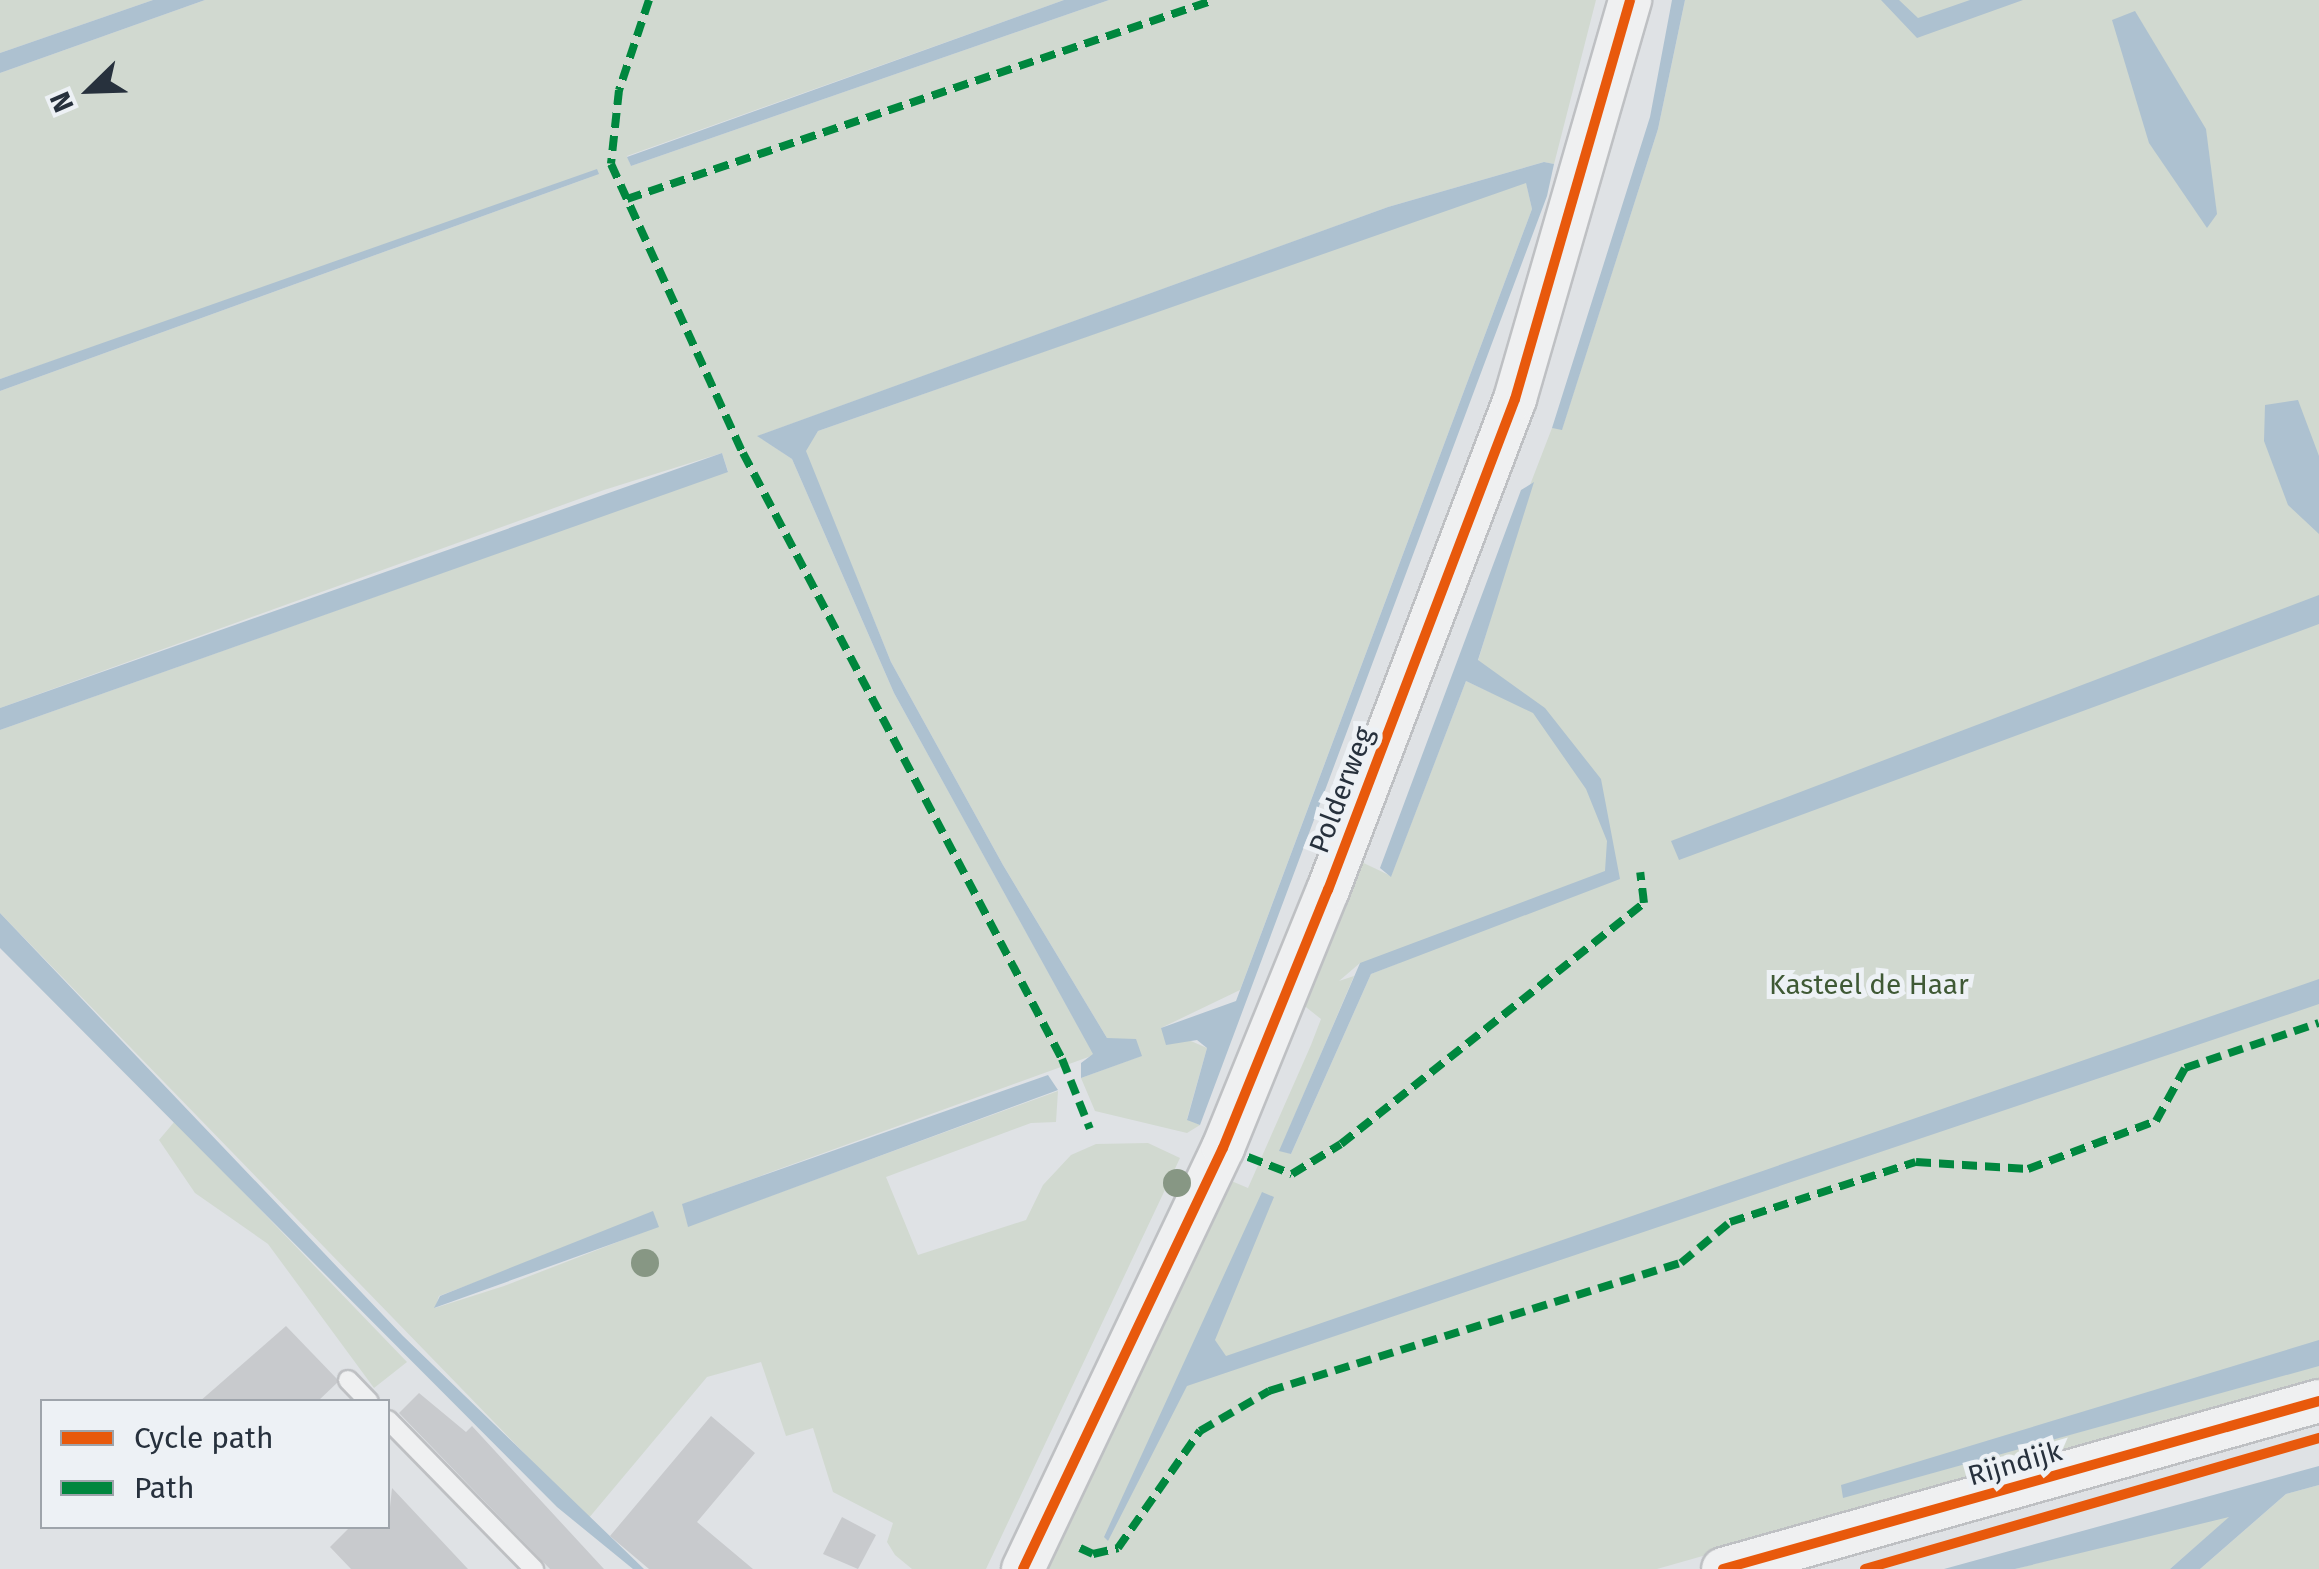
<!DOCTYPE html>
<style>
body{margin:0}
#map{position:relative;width:2319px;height:1569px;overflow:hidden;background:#dfe2e5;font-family:"Fira Sans",sans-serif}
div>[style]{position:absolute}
.green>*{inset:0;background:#d1d9d0}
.water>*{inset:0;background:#adc1d0}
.building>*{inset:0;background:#c8cacd}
.roads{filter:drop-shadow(2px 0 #bec0c3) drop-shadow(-2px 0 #bec0c3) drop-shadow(0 2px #bec0c3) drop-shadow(0 -2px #bec0c3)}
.service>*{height:18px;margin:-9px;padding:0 9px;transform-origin:9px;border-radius:9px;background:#eff0f1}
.tertiary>*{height:42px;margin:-21px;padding:0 21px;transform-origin:21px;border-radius:21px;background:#eff0f1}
.quiet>*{height:8px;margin-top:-4px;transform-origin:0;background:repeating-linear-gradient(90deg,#00873e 0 15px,transparent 0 23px)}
.cycleway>*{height:10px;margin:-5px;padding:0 5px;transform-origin:5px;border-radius:5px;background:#e8590c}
.trees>*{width:28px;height:28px;margin:-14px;border-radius:50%;background:#879784}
span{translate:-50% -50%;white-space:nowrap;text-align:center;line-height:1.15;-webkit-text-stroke:10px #edf1f5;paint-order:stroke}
.street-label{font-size:28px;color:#27313d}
.park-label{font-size:28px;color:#3f5935}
.legend{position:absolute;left:40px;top:1399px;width:350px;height:130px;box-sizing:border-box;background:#edf1f5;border:2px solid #9ea4ab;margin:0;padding:12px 18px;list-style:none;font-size:30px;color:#27313d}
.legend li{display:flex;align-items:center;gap:20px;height:50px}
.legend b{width:50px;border:2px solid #9ea4ab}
.north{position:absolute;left:40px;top:40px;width:100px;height:100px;-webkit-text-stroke:8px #edf1f5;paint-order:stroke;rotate:247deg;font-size:28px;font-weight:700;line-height:40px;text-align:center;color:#27313d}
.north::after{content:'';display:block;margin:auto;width:35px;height:45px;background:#27313d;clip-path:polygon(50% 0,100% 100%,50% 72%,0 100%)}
</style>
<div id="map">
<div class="green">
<i style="clip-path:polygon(0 0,153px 0,0 53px)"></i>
<i style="clip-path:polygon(evenodd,205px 0,1064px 0,627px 156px,631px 166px,1109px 0,1596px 0,1552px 172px,1554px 164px,1544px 162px,1388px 207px,758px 436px,792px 459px,894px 693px,1094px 1055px,683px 1204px,688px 1226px,1058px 1091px,1056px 1122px,1031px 1123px,886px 1177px,918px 1255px,1026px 1220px,1043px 1185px,1071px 1155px,1096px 1144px,1148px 1143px,1180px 1158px,986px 1569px,912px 1569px,895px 1555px,887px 1542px,893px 1523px,833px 1492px,813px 1428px,786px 1436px,761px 1362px,707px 1377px,588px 1519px,0 913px,0 730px,728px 471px,722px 453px,604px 490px,0 708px,0 391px,599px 174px,0 379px,0 73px,205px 0,659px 1226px,504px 1286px,435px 1308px,439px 1296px,548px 1255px,659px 1226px)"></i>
<i style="clip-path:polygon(evenodd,1685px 0,2319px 0,2319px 1381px,1657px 1569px,1041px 1569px,1222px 1177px,1248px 1188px,1311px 1045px,1321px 1019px,1297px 1000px,1351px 857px,1391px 876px,1466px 681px,1494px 694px,1500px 677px,1478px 661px,1530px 485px,1552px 428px,1562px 429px,1658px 129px,1685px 0,1360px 963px,1399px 963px,1371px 974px,1291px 1154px,1280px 1150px,1354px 976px,1339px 981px,1360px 963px)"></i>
<i style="clip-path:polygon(1526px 182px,1532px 209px,1240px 990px,1161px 1028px,1207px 1048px,1187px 1119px,1200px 1125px,1187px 1133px,1095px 1111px,1081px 1078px,1141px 1056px,1107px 1038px,1003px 865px,891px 662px,805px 451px,818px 431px)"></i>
<i style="clip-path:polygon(175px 1121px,407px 1362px,374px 1388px,268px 1244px,195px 1193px,159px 1140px)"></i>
<i style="clip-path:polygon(2319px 1485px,2319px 1569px,2200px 1569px,2286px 1494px)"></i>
<i style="clip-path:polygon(2231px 1516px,2170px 1569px,2015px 1569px,2184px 1524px)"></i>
</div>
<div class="water">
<i style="clip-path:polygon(153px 0,205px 0,0 73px,0 53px)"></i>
<i style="clip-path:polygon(1064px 0,1109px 0,631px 166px,627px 157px)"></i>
<i style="clip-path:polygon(1672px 0,1685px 0,1658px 129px,1562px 430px,1552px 428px,1650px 117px)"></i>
<i style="clip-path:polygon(1881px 0,1899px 0,1918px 18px,1970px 0,2023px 0,1917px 38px)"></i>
<i style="clip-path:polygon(2135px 11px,2206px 129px,2217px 214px,2207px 228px,2149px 143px,2112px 20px)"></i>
<i style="clip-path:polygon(1544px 162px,1554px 164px,1547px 196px,1200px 1125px,1187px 1120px,1207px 1048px,1197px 1040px,1166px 1045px,1161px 1028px,1236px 1001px,1532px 209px,1526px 183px,818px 431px,806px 451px,891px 662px,1003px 865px,1107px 1038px,1136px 1039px,1142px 1056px,1081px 1078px,1081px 1063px,1093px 1054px,894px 693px,792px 459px,757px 436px,1388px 207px)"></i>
<i style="clip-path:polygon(597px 169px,599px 174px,0 391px,0 379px)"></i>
<i style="clip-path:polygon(2298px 400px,2319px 456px,2319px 534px,2288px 505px,2264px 441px,2265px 405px)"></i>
<i style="clip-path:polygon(722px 453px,728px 472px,0 730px,0 708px)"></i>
<i style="clip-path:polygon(1534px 482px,1478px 660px,1545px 708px,1601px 779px,1620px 879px,1371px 974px,1291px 1154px,1279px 1151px,1360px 963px,1605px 871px,1607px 841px,1586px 789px,1533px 713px,1466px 681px,1391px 877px,1380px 868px,1521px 490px)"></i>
<i style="clip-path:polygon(2319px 595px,2319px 624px,1679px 860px,1671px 841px)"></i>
<i style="clip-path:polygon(0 913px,403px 1336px,644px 1569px,633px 1569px,557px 1507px,0 948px)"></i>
<i style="clip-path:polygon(2319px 979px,2319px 1004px,1187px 1386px,1108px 1541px,1104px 1537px,1262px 1192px,1274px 1197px,1215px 1340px,1226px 1356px)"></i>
<i style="clip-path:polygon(1048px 1075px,1058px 1090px,688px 1227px,682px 1204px)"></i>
<i style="clip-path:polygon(653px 1211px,659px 1227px,434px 1308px,440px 1296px)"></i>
<i style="clip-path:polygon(2319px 1340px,2319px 1366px,1843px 1498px,1841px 1485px)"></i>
<i style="clip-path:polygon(2319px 1466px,2319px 1485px,2286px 1494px,2200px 1569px,2170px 1569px,2229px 1517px,2015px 1569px,1944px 1569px)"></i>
</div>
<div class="building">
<i style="clip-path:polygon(286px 1326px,339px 1381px,317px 1402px,199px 1402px)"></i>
<i style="clip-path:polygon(419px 1393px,466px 1432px,472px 1426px,604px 1569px,550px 1569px,399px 1413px)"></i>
<i style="clip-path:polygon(711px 1416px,755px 1453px,697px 1522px,753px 1569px,649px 1569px,610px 1536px)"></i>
<i style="clip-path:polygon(392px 1488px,468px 1569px,351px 1569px,330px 1547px,351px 1526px,388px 1526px)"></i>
<i style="clip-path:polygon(842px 1517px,876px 1535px,858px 1569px,823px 1554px)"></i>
</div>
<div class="roads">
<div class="service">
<i style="left:348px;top:1380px;width:30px;rotate:46deg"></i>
<i style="left:388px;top:1420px;width:209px;rotate:45.6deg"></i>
</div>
<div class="tertiary">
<i style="left:1023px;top:1569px;width:466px;rotate:-64.6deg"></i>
<i style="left:1223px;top:1148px;width:279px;rotate:-67.9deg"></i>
<i style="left:1328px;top:890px;width:525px;rotate:-69.15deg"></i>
<i style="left:1515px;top:399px;width:415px;rotate:-73.9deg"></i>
<i style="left:1723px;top:1569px;width:619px;rotate:-15.74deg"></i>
</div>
</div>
<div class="quiet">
<i style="left:649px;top:0;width:95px;rotate:108.4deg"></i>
<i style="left:619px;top:90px;width:74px;rotate:96.2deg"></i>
<i style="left:611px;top:164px;width:318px;rotate:65.5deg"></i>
<i style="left:743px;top:453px;width:685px;rotate:62.24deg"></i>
<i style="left:1062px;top:1059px;width:75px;rotate:68.2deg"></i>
<i style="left:627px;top:199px;width:620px;rotate:-18.73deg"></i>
<i style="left:1248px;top:1157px;width:47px;rotate:21.1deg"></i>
<i style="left:1292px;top:1174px;width:57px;rotate:-31.5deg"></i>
<i style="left:1341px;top:1144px;width:387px;rotate:-38.5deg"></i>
<i style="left:1644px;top:903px;width:31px;rotate:-97deg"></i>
<i style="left:1080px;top:1548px;width:14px;rotate:25deg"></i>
<i style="left:1093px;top:1554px;width:26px;rotate:-13deg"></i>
<i style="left:1118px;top:1548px;width:143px;rotate:-55deg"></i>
<i style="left:1200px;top:1431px;width:80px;rotate:-30.1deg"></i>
<i style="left:1269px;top:1391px;width:431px;rotate:-17.3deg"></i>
<i style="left:1681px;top:1263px;width:64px;rotate:-39.9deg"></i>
<i style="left:1730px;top:1222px;width:195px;rotate:-17.9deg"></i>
<i style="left:1916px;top:1162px;width:112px;rotate:3.6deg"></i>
<i style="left:2028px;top:1169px;width:137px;rotate:-20.6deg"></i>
<i style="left:2156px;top:1121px;width:60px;rotate:-61.3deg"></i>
<i style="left:2185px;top:1068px;width:141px;rotate:-18.6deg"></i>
</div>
<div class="cycleway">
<i style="left:1023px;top:1569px;width:466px;rotate:-64.6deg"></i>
<i style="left:1223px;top:1148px;width:279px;rotate:-67.9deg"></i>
<i style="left:1328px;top:890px;width:525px;rotate:-69.15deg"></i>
<i style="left:1515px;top:399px;width:415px;rotate:-73.9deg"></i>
<i style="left:1723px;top:1569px;width:619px;rotate:-15.74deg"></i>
<i style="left:1865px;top:1569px;width:473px;rotate:-16.1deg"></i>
</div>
<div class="trees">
<i style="left:1177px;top:1183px"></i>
<i style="left:645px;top:1263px"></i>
</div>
<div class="street-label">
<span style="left:1342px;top:790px;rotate:-69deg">Polderweg</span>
<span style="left:2015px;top:1464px;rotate:-16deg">Rijndijk</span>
</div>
<div class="park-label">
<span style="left:1869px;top:985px">Kasteel de Haar</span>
</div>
<ul class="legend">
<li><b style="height:12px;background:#e8590c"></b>Cycle path</li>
<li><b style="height:12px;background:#00873e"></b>Path</li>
</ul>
<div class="north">N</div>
</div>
